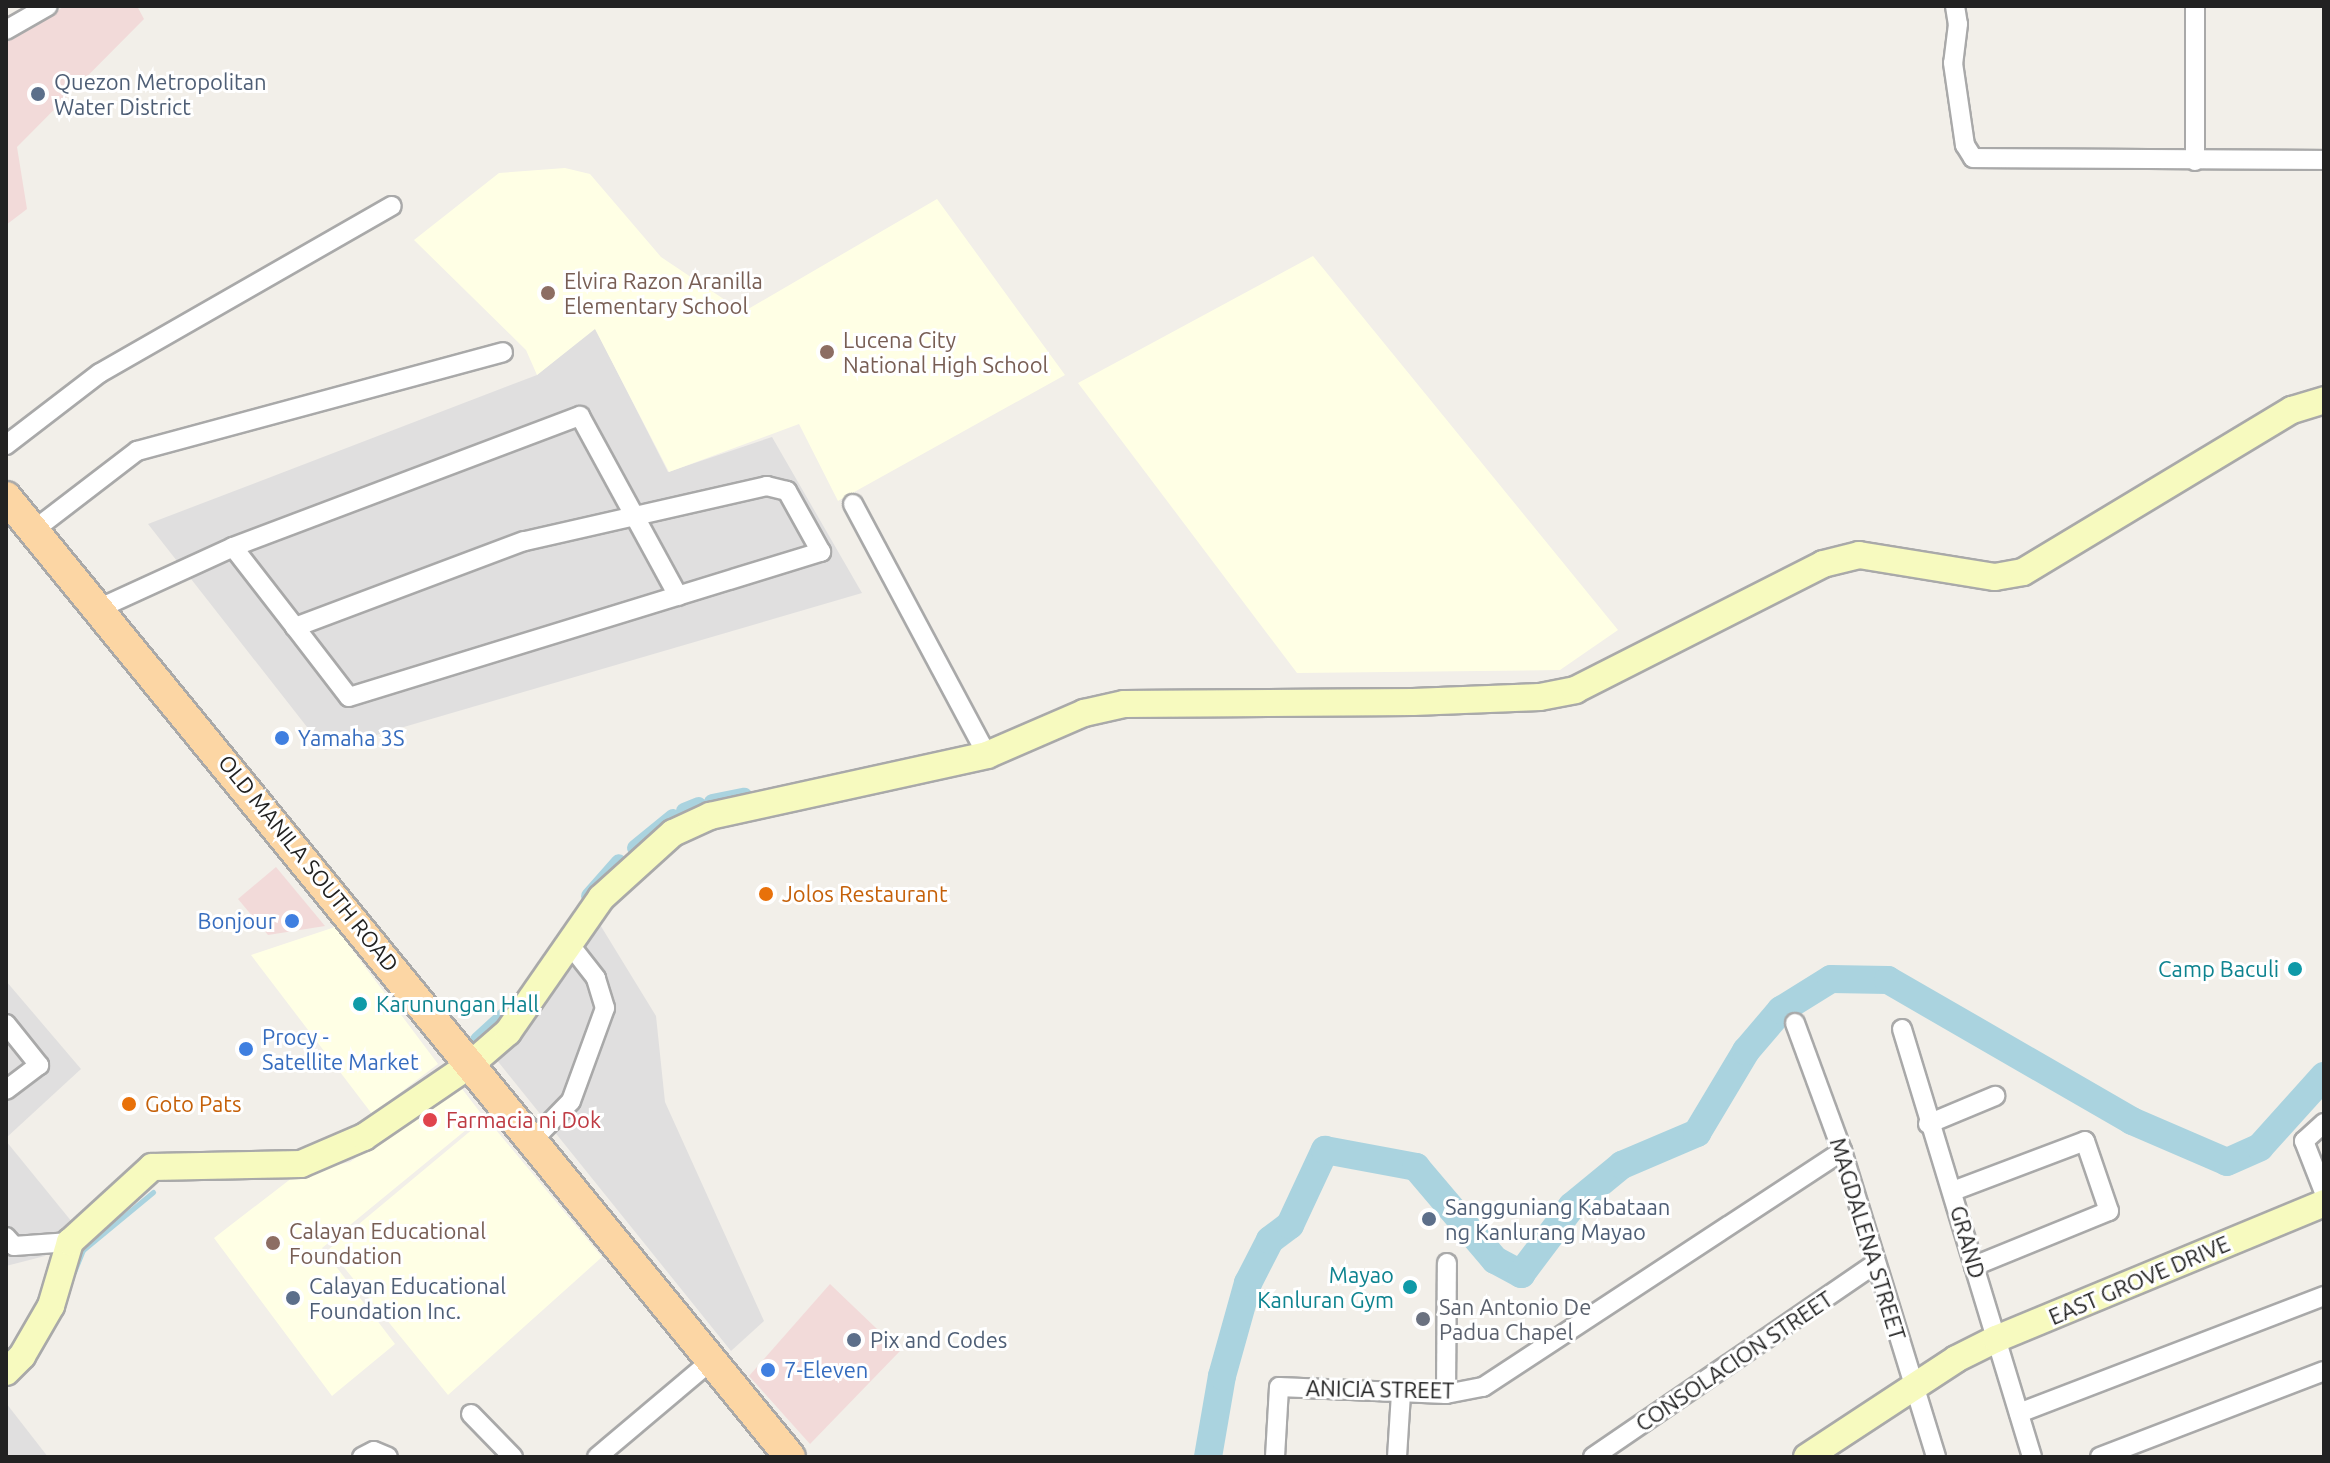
<!DOCTYPE html>
<style>
body{margin:0}
#map{position:relative;width:2330px;height:1463px;overflow:hidden;background:#f2efe9;font-family:Ubuntu,sans-serif}
div>[style]{position:absolute}
.residential>*{inset:0;background:#e0dfdf}
.commercial>*{inset:0;background:#f2dad9}
.education>*{inset:0;background:#ffffe5}
.stream>*{height:5px;margin:-2.5px;padding:0 2.5px;transform-origin:2.5px;border-radius:2.5px;background:#aad3df}
.canal>*{height:16px;margin:-8px;padding:0 8px;transform-origin:8px;border-radius:8px;background:#aad3df}
.river>*{height:28px;margin:-14px;padding:0 14px;transform-origin:14px;border-radius:14px;background:#aad3df}
.roads{filter:drop-shadow(2px 0 #a9a9a9) drop-shadow(-2px 0 #a9a9a9) drop-shadow(0 2px #a9a9a9) drop-shadow(0 -2px #a9a9a9)}
.street>*{height:18px;margin:-9px;padding:0 9px;transform-origin:9px;border-radius:9px;background:#fff}
.secondary>*{height:26px;margin:-13px;padding:0 13px;transform-origin:13px;border-radius:13px;background:#f7fabf}
.primary>*{height:30px;margin:-15px;padding:0 15px;transform-origin:15px;border-radius:15px;background:#fcd6a4}
.dots>*{width:22px;height:22px;translate:-50% -50%;box-sizing:border-box;border:4px solid #fff;border-radius:50%}
span{translate:-50% -50%;white-space:nowrap;text-align:center;line-height:1.15;-webkit-text-stroke:6px #fff;paint-order:stroke}
.service-label{font-size:22px;color:#4e5e75}
.left{translate:0 -50%;text-align:left}
.education-label{font-size:22px;color:#785e54}
.shop-label{font-size:22px;color:#366cbe}
.right{translate:-100% -50%;text-align:right}
.street-label{font-size:22px;color:#222}
.food-label{font-size:22px;color:#c56008}
.culture-label{font-size:22px;color:#0d838f}
.health-label{font-size:22px;color:#be3a42}
.worship-label{font-size:22px;color:#5b616d}
.frame{position:absolute;inset:0;border:8px solid #222;pointer-events:none}
</style>
<div id="map">
<div class="residential">
<i style="clip-path:polygon(595px 328px,668px 472px,772px 437px,862px 593px,325px 750px,148px 524px,537px 375px)"></i>
<i style="clip-path:polygon(599px 923px,656px 1016px,665px 1102px,764px 1321px,731px 1351px,496px 1059px,518px 1042px)"></i>
<i style="clip-path:polygon(6px 981px,81px 1069px,6px 1138px)"></i>
<i style="clip-path:polygon(6px 1141px,72px 1222px,45px 1256px,6px 1266px)"></i>
<i style="clip-path:polygon(6px 1403px,48px 1457px,6px 1457px)"></i>
</div>
<div class="commercial">
<i style="clip-path:polygon(65px 6px,137px 6px,144px 19px,17px 147px,27px 209px,6px 225px,6px 40px)"></i>
<i style="clip-path:polygon(276px 867px,325px 926px,268px 935px,238px 899px)"></i>
<i style="clip-path:polygon(830px 1284px,900px 1351px,810px 1444px,749px 1376px)"></i>
</div>
<div class="education">
<i style="clip-path:polygon(565px 168px,590px 174px,661px 257px,743px 312px,937px 199px,1065px 375px,838px 501px,799px 424px,669px 472px,595px 329px,537px 375px,526px 350px,414px 240px,499px 173px)"></i>
<i style="clip-path:polygon(1313px 256px,1618px 630px,1560px 670px,1297px 673px,1078px 383px)"></i>
<i style="clip-path:polygon(335px 927px,438px 1064px,372px 1114px,251px 955px)"></i>
<i style="clip-path:polygon(459px 1085px,483px 1116px,322px 1248px,395px 1344px,332px 1396px,214px 1238px,297px 1174px,350px 1162px)"></i>
<i style="clip-path:polygon(486px 1118px,602px 1257px,448px 1395px,329px 1249px)"></i>
</div>
<div class="stream">
<i style="left:74px;top:1272px;width:24px;rotate:-68deg"></i>
<i style="left:83px;top:1250px;width:91px;rotate:-39.6deg"></i>
<i style="left:36px;top:1356px;width:22px;rotate:-60deg"></i>
</div>
<div class="canal">
<i style="left:712px;top:802px;width:33px;rotate:-11deg"></i>
<i style="left:684px;top:811px;width:16px;rotate:-22deg"></i>
<i style="left:635px;top:848px;width:49px;rotate:-39.2deg"></i>
<i style="left:589px;top:896px;width:45px;rotate:-48.6deg"></i>
<i style="left:478px;top:1040px;width:52px;rotate:-42.6deg"></i>
</div>
<div class="river">
<i style="left:1208px;top:1457px;width:82px;rotate:-80.2deg"></i>
<i style="left:1222px;top:1376px;width:97px;rotate:-74.4deg"></i>
<i style="left:1248px;top:1283px;width:48px;rotate:-62.9deg"></i>
<i style="left:1270px;top:1240px;width:25px;rotate:-37deg"></i>
<i style="left:1290px;top:1225px;width:83px;rotate:-65deg"></i>
<i style="left:1325px;top:1150px;width:93px;rotate:10.6deg"></i>
<i style="left:1416px;top:1167px;width:122px;rotate:49.7deg"></i>
<i style="left:1495px;top:1260px;width:30px;rotate:28deg"></i>
<i style="left:1521px;top:1274px;width:85px;rotate:-53.1deg"></i>
<i style="left:1572px;top:1206px;width:65px;rotate:-39.4deg"></i>
<i style="left:1622px;top:1165px;width:82px;rotate:-23.1deg"></i>
<i style="left:1697px;top:1133px;width:96px;rotate:-59.1deg"></i>
<i style="left:1746px;top:1051px;width:54px;rotate:-49.5deg"></i>
<i style="left:1781px;top:1010px;width:59px;rotate:-31.8deg"></i>
<i style="left:1831px;top:979px;width:57px;rotate:1deg"></i>
<i style="left:1888px;top:980px;width:282px;rotate:30deg"></i>
<i style="left:2132px;top:1121px;width:103px;rotate:23.3deg"></i>
<i style="left:2227px;top:1162px;width:36px;rotate:-24deg"></i>
<i style="left:2260px;top:1147px;width:96px;rotate:-48deg"></i>
</div>
<div class="roads">
<div class="street">
<i style="left:1955px;top:6px;width:18px;rotate:81deg"></i>
<i style="left:1958px;top:24px;width:39px;rotate:97deg"></i>
<i style="left:1953px;top:63px;width:83px;rotate:81.7deg"></i>
<i style="left:1965px;top:145px;width:15px;rotate:58deg"></i>
<i style="left:1973px;top:158px;width:351px;rotate:0.3deg"></i>
<i style="left:6px;top:30px;width:48px;rotate:-29.7deg"></i>
<i style="left:2195px;top:161px;width:155px;rotate:-90deg"></i>
<i style="left:6px;top:445px;width:118px;rotate:-37.5deg"></i>
<i style="left:100px;top:373px;width:336px;rotate:-29.8deg"></i>
<i style="left:853px;top:504px;width:285px;rotate:61.9deg"></i>
<i style="left:34px;top:530px;width:130px;rotate:-37.5deg"></i>
<i style="left:137px;top:451px;width:379px;rotate:-15.1deg"></i>
<i style="left:233px;top:547px;width:101px;rotate:52.2deg"></i>
<i style="left:295px;top:627px;width:88px;rotate:52.4deg"></i>
<i style="left:349px;top:697px;width:494px;rotate:-17.1deg"></i>
<i style="left:821px;top:552px;width:70px;rotate:-119.1deg"></i>
<i style="left:787px;top:491px;width:21px;rotate:-166deg"></i>
<i style="left:767px;top:486px;width:249px;rotate:167.2deg"></i>
<i style="left:524px;top:541px;width:245px;rotate:159.4deg"></i>
<i style="left:100px;top:608px;width:146px;rotate:-24.6deg"></i>
<i style="left:233px;top:547px;width:371px;rotate:-20.7deg"></i>
<i style="left:580px;top:416px;width:205px;rotate:61.4deg"></i>
<i style="left:1795px;top:1023px;width:136px;rotate:69.8deg"></i>
<i style="left:1842px;top:1151px;width:320px;rotate:72.9deg"></i>
<i style="left:6px;top:1024px;width:53px;rotate:51.2deg"></i>
<i style="left:39px;top:1065px;width:41px;rotate:142.9deg"></i>
<i style="left:1902px;top:1029px;width:447px;rotate:73.1deg"></i>
<i style="left:2324px;top:1123px;width:27px;rotate:138deg"></i>
<i style="left:2304px;top:1141px;width:55px;rotate:68.6deg"></i>
<i style="left:1928px;top:1124px;width:73px;rotate:-22.7deg"></i>
<i style="left:533px;top:1140px;width:54px;rotate:-45.7deg"></i>
<i style="left:571px;top:1101px;width:99px;rotate:-69.9deg"></i>
<i style="left:605px;top:1008px;width:31px;rotate:-107deg"></i>
<i style="left:596px;top:978px;width:47px;rotate:-128.1deg"></i>
<i style="left:1953px;top:1191px;width:141px;rotate:-20.7deg"></i>
<i style="left:2085px;top:1141px;width:74px;rotate:71.1deg"></i>
<i style="left:2109px;top:1211px;width:146px;rotate:157.8deg"></i>
<i style="left:6px;top:1237px;width:12px;rotate:48deg"></i>
<i style="left:14px;top:1246px;width:56px;rotate:-4.1deg"></i>
<i style="left:1446px;top:1394px;width:131px;rotate:-89.6deg"></i>
<i style="left:2019px;top:1413px;width:327px;rotate:-21deg"></i>
<i style="left:471px;top:1414px;width:60px;rotate:45.7deg"></i>
<i style="left:362px;top:1457px;width:13px;rotate:-27deg"></i>
<i style="left:374px;top:1451px;width:15px;rotate:23deg"></i>
<i style="left:597px;top:1457px;width:149px;rotate:-40.1deg"></i>
<i style="left:1275px;top:1457px;width:70px;rotate:-86.7deg"></i>
<i style="left:1279px;top:1387px;width:167px;rotate:2.4deg"></i>
<i style="left:1446px;top:1394px;width:38px;rotate:-11deg"></i>
<i style="left:1483px;top:1387px;width:430px;rotate:-33.3deg"></i>
<i style="left:1397px;top:1457px;width:64px;rotate:-86.4deg"></i>
<i style="left:1593px;top:1457px;width:342px;rotate:-34.4deg"></i>
<i style="left:2100px;top:1457px;width:240px;rotate:-21deg"></i>
</div>
<div class="secondary">
<i style="left:6px;top:1372px;width:23px;rotate:-45deg"></i>
<i style="left:22px;top:1356px;width:58px;rotate:-59.9deg"></i>
<i style="left:51px;top:1306px;width:67px;rotate:-73.5deg"></i>
<i style="left:70px;top:1242px;width:111px;rotate:-42.4deg"></i>
<i style="left:152px;top:1167px;width:149px;rotate:-1.2deg"></i>
<i style="left:301px;top:1164px;width:69px;rotate:-23.2deg"></i>
<i style="left:364px;top:1137px;width:130px;rotate:-34.3deg"></i>
<i style="left:471px;top:1064px;width:49px;rotate:-40.9deg"></i>
<i style="left:508px;top:1032px;width:163px;rotate:-55.2deg"></i>
<i style="left:601px;top:898px;width:97px;rotate:-42.1deg"></i>
<i style="left:673px;top:833px;width:41px;rotate:-24.7deg"></i>
<i style="left:710px;top:816px;width:284px;rotate:-12.4deg"></i>
<i style="left:987px;top:755px;width:106px;rotate:-23.4deg"></i>
<i style="left:1084px;top:713px;width:41px;rotate:-12.7deg"></i>
<i style="left:1124px;top:704px;width:289px;rotate:-0.4deg"></i>
<i style="left:1413px;top:702px;width:127px;rotate:-2.3deg"></i>
<i style="left:1540px;top:697px;width:36px;rotate:-11deg"></i>
<i style="left:1575px;top:690px;width:278px;rotate:-26.9deg"></i>
<i style="left:1823px;top:564px;width:37px;rotate:-14deg"></i>
<i style="left:1859px;top:555px;width:138px;rotate:9.2deg"></i>
<i style="left:1995px;top:577px;width:28px;rotate:-10deg"></i>
<i style="left:2023px;top:572px;width:314px;rotate:-31.1deg"></i>
<i style="left:2292px;top:410px;width:34px;rotate:-17deg"></i>
<i style="left:1807px;top:1457px;width:178px;rotate:-33.3deg"></i>
<i style="left:1956px;top:1359px;width:45px;rotate:-26.6deg"></i>
<i style="left:1996px;top:1339px;width:355px;rotate:-22.5deg"></i>
</div>
<div class="primary">
<i style="left:6px;top:497px;width:1239px;rotate:50.76deg"></i>
</div>
</div>
<div class="dots">
<i style="left:38px;top:94px;background:#5c6f8a"></i>
<i style="left:548px;top:293px;background:#8d6e63"></i>
<i style="left:827px;top:352px;background:#8d6e63"></i>
<i style="left:282px;top:738px;background:#3f7fe0"></i>
<i style="left:766px;top:894px;background:#e8710a"></i>
<i style="left:292px;top:921px;background:#3f7fe0"></i>
<i style="left:2295px;top:969px;background:#0f9aa8"></i>
<i style="left:360px;top:1004px;background:#0f9aa8"></i>
<i style="left:246px;top:1049px;background:#3f7fe0"></i>
<i style="left:129px;top:1104px;background:#e8710a"></i>
<i style="left:430px;top:1120px;background:#e0444e"></i>
<i style="left:1429px;top:1219px;background:#5c6f8a"></i>
<i style="left:273px;top:1243px;background:#8d6e63"></i>
<i style="left:1410px;top:1287px;background:#0f9aa8"></i>
<i style="left:293px;top:1298px;background:#5c6f8a"></i>
<i style="left:1423px;top:1319px;background:#6b7280"></i>
<i style="left:854px;top:1340px;background:#5c6f8a"></i>
<i style="left:768px;top:1370px;background:#3f7fe0"></i>
</div>
<div class="service-label">
<span class="left" style="left:54px;top:94px">Quezon Metropolitan<br>Water District</span>
<span class="left" style="left:1445px;top:1219px">Sangguniang Kabataan<br>ng Kanlurang Mayao</span>
<span class="left" style="left:309px;top:1298px">Calayan Educational<br>Foundation Inc.</span>
<span class="left" style="left:870px;top:1340px">Pix and Codes</span>
</div>
<div class="education-label">
<span class="left" style="left:564px;top:293px">Elvira Razon Aranilla<br>Elementary School</span>
<span class="left" style="left:843px;top:352px">Lucena City<br>National High School</span>
<span class="left" style="left:289px;top:1243px">Calayan Educational<br>Foundation</span>
</div>
<div class="shop-label">
<span class="left" style="left:298px;top:738px">Yamaha 3S</span>
<span class="right" style="left:276px;top:921px">Bonjour</span>
<span class="left" style="left:262px;top:1049px">Procy -<br>Satellite Market</span>
<span class="left" style="left:784px;top:1370px">7-Eleven</span>
</div>
<div class="street-label">
<span style="left:309px;top:863px;rotate:51deg">OLD MANILA SOUTH ROAD</span>
<span style="left:1868px;top:1239px;rotate:73deg">MAGDALENA STREET</span>
<span style="left:1968px;top:1242px;rotate:74deg">GRAND</span>
<span style="left:2139px;top:1280px;rotate:-23deg">EAST GROVE DRIVE</span>
<span style="left:1734px;top:1361px;rotate:-34deg">CONSOLACION STREET</span>
<span style="left:1380px;top:1389px;rotate:1deg">ANICIA STREET</span>
</div>
<div class="food-label">
<span class="left" style="left:782px;top:894px">Jolos Restaurant</span>
<span class="left" style="left:145px;top:1104px">Goto Pats</span>
</div>
<div class="culture-label">
<span class="right" style="left:2279px;top:969px">Camp Baculi</span>
<span class="left" style="left:376px;top:1004px">Karunungan Hall</span>
<span class="right" style="left:1394px;top:1287px">Mayao<br>Kanluran Gym</span>
</div>
<div class="health-label">
<span class="left" style="left:446px;top:1120px">Farmacia ni Dok</span>
</div>
<div class="worship-label">
<span class="left" style="left:1439px;top:1319px">San Antonio De<br>Padua Chapel</span>
</div>
<div class="frame"></div>
</div>
